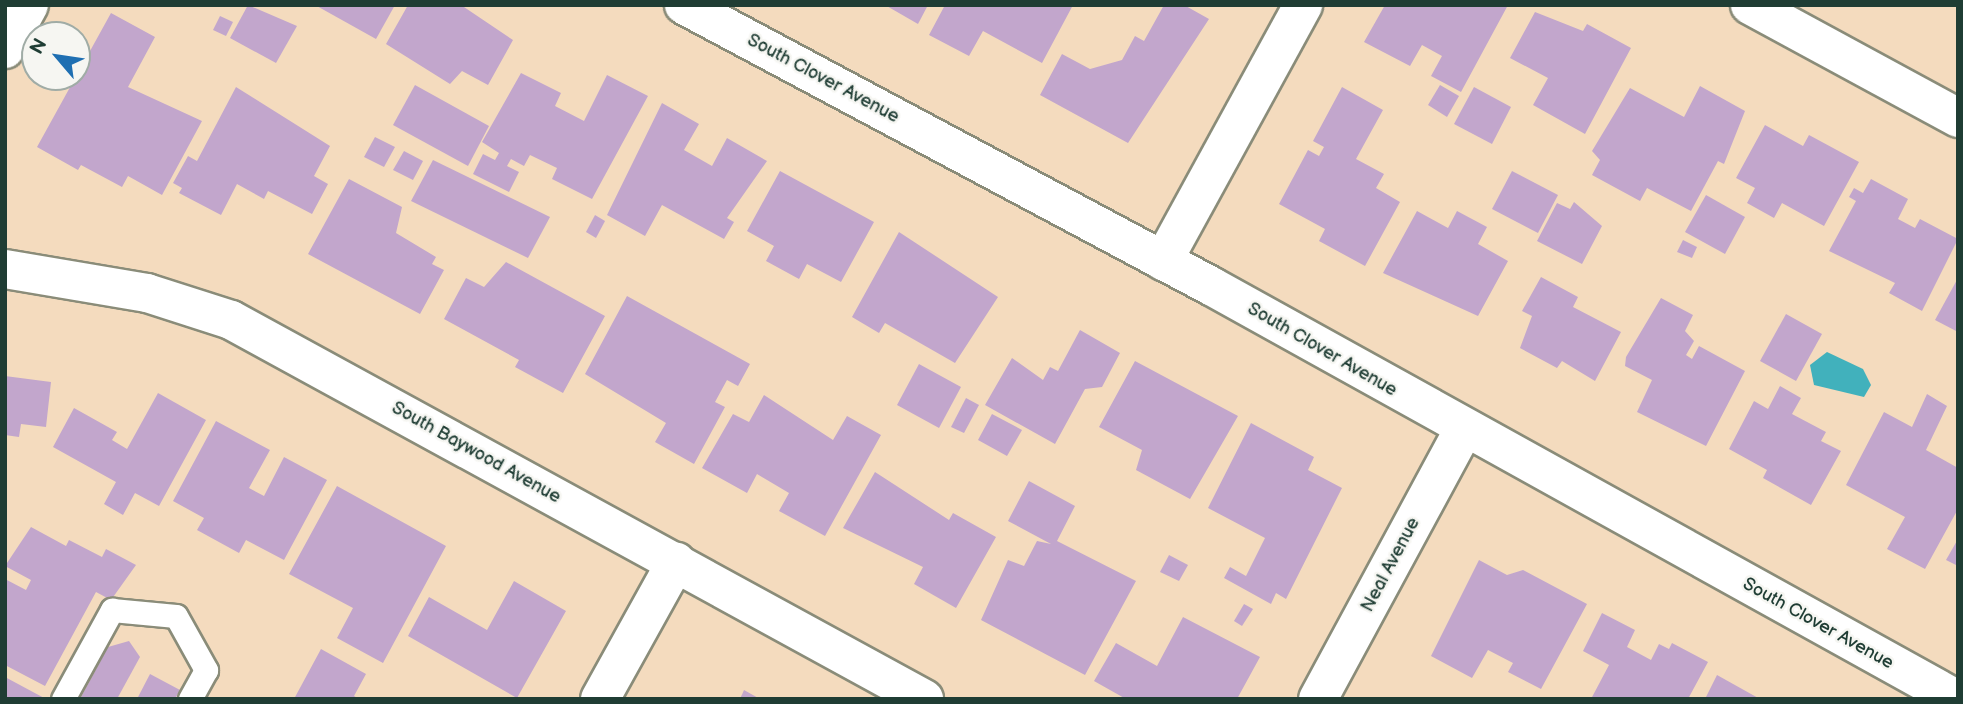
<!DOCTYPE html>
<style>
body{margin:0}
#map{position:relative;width:1963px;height:704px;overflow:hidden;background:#f4dbbe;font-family:"Balsamiq Sans",sans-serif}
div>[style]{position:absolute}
.water>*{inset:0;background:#41b1bc}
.building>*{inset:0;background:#c2a6cc}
.roads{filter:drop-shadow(2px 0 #8a8c79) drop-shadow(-2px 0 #8a8c79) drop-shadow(0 2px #8a8c79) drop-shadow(0 -2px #8a8c79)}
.lane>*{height:23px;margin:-11.5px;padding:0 11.5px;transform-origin:11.5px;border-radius:11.5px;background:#fff}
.street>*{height:38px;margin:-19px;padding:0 19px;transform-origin:19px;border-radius:19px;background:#fff}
span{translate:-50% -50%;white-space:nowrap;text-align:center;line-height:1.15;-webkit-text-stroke:5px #f6f6f2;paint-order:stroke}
.street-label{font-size:18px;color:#1f3d34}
.frame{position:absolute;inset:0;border:7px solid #1f3d34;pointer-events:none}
.north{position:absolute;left:21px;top:21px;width:70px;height:70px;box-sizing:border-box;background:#f6f6f2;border:2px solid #a0aca6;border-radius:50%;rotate:299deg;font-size:19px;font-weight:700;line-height:28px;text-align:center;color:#1f3d34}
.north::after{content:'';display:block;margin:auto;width:24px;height:32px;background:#1f6fb2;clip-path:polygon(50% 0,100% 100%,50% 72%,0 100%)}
</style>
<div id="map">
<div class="water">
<i style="clip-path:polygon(1827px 352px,1863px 369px,1871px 385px,1864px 397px,1814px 385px,1810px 365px)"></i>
</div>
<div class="building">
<i style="clip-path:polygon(248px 5px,297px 26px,276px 63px,230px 38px)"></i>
<i style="clip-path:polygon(315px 5px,395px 5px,376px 39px)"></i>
<i style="clip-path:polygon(408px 5px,461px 5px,513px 40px,488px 85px,462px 71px,450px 84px,386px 44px)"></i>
<i style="clip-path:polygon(885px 5px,928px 5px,918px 24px)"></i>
<i style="clip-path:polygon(945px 5px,1073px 5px,1042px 63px,983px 31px,969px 56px,929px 35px)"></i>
<i style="clip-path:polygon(1164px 5px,1184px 5px,1209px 19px,1128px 143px,1040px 95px,1062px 54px,1090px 69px,1122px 60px,1135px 36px,1144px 41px)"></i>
<i style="clip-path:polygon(1385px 5px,1508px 5px,1461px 92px,1431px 76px,1442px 56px,1422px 45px,1410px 66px,1364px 42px)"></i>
<i style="clip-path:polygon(1535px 12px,1583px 31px,1587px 24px,1631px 48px,1585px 134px,1533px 105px,1548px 78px,1510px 58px)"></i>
<i style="clip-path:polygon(111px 13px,155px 37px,128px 87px,202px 121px,162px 195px,128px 176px,122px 187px,81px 165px,78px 170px,37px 147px)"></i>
<i style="clip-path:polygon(220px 16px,233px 22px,226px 36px,213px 30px)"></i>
<i style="clip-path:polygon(521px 73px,561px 93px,555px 106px,584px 121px,607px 75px,648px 96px,592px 199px,552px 179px,557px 168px,530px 155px,524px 166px,511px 159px,507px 166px,519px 172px,509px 192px,473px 174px,483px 154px,495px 160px,499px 153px,482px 142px)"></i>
<i style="clip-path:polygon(415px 85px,489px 126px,468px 166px,393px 125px)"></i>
<i style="clip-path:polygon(1440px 85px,1459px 96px,1447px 117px,1428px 105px)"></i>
<i style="clip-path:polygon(1700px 86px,1745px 111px,1724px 164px,1718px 161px,1691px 211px,1647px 188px,1640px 201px,1592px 175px,1600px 160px,1592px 151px,1630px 88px,1684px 117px)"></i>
<i style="clip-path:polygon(236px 87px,330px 146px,314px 176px,328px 184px,312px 214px,268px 191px,264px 199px,237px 184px,221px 215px,179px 193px,182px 188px,173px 183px,188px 156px,197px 161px)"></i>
<i style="clip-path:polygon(1342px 87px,1383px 110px,1356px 159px,1384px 174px,1376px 188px,1400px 202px,1365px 266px,1319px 241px,1325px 229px,1279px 204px,1308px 150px,1319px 156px,1324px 147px,1313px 141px)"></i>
<i style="clip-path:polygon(1474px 87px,1511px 107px,1492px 144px,1454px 124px)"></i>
<i style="clip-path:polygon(662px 103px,699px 124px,684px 150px,712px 166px,727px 138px,767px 161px,727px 218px,734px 222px,724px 239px,662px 205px,645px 236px,607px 215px)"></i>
<i style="clip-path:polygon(1765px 125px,1803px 146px,1809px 135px,1859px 162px,1824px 226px,1782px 203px,1774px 218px,1747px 203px,1755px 188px,1736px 178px)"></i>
<i style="clip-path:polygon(375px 137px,395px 147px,384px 167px,364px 157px)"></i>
<i style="clip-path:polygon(404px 151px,423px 161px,413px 180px,393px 170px)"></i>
<i style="clip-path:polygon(433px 160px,550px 217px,528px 258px,411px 201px)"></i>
<i style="clip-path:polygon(780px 171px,874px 222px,841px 282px,807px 264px,799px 279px,766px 261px,774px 246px,747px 231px)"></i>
<i style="clip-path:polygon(1512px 171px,1558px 195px,1538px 233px,1492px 209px)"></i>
<i style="clip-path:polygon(349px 179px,402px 207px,396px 233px,436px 257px,432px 264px,444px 270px,420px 314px,308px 254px)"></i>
<i style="clip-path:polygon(1871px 179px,1908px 199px,1898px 219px,1915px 228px,1920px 219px,1958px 239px,1922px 311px,1889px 293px,1895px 283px,1829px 251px,1856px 201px,1849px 197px,1854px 188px,1863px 193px)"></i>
<i style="clip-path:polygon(1706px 195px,1745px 217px,1725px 254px,1685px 232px)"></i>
<i style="clip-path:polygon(1574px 202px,1602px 226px,1582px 264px,1537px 241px,1557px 203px,1570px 209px)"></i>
<i style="clip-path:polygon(1417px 211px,1448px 228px,1457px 211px,1487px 227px,1478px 244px,1508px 261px,1478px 316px,1383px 273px)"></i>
<i style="clip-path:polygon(595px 215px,605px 221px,596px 238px,586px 232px)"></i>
<i style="clip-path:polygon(899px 232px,998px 297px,955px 363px,885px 323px,879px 333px,852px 317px)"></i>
<i style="clip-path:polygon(1683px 240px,1697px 247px,1692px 258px,1677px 252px)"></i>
<i style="clip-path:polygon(506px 262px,605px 316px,563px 393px,515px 367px,519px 360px,444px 319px,466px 278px,484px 287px)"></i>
<i style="clip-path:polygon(1541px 277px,1578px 297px,1573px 307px,1621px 332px,1595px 381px,1562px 361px,1557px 368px,1520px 348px,1532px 316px,1522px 311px)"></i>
<i style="clip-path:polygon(1958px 278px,1958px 332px,1935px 320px)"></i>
<i style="clip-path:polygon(627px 296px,750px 364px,738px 386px,727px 380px,715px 402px,725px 407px,694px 464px,655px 442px,666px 423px,585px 374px)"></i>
<i style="clip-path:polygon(1661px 298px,1693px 315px,1685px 331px,1694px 341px,1686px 355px,1692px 359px,1699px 346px,1745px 371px,1706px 446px,1637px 412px,1652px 380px,1625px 366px,1626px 357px)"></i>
<i style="clip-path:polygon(1786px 314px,1822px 334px,1796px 381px,1760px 361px)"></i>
<i style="clip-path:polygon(1080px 330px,1120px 353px,1102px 387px,1085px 389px,1055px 444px,985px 405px,1012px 358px,1043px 380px,1050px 367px,1058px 371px)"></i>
<i style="clip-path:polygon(1135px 361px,1238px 416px,1190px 499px,1136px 470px,1142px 450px,1099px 427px)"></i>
<i style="clip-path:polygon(919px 364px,961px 387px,939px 428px,897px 405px)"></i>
<i style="clip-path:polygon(5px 376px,51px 382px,46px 427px,21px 424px,19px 437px,5px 435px)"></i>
<i style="clip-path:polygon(1780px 386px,1801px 398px,1792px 414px,1826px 432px,1821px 441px,1841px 451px,1811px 505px,1763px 478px,1767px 470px,1729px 449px,1754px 401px,1768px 409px)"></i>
<i style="clip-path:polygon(158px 393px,206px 420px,159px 506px,135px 493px,123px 515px,104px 504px,116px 482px,53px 447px,74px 408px,117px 432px,112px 440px,127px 449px)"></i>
<i style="clip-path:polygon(1927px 394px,1947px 406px,1926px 450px,1958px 468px,1958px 509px,1925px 569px,1887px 549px,1905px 517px,1846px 485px,1884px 412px,1912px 427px)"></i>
<i style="clip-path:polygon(764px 395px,833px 440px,847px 416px,881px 435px,825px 536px,779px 511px,789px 493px,757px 474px,747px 493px,702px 468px,733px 414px,749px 422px)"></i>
<i style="clip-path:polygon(966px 398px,979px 405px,964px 433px,951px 427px)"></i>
<i style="clip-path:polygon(992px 414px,1022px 430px,1007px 456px,978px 440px)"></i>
<i style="clip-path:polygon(216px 421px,270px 450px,249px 488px,264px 496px,284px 457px,327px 480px,284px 560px,246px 540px,239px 553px,197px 530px,204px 518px,173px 501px)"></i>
<i style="clip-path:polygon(1251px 423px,1314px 457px,1308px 470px,1342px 488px,1286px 599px,1276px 593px,1271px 604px,1224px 578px,1230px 567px,1246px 576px,1265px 538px,1208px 508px)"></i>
<i style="clip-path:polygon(875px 472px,949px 520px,953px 513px,996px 537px,956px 608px,914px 584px,923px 567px,843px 528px)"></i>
<i style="clip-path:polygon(1029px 481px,1075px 506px,1057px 541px,1136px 581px,1085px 675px,981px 620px,1008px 560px,1024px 566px,1037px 541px,1051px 544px,1008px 521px)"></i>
<i style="clip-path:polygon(337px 486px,446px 546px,383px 663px,337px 638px,353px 608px,289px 574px)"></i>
<i style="clip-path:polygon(31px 527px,66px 546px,69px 540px,102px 557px,106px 549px,136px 565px,111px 600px,96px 592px,45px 686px,5px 665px,5px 579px,26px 590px,31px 580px,5px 566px)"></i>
<i style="clip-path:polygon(1958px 539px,1958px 566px,1946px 560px)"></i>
<i style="clip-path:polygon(1169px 555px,1188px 565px,1179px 581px,1160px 572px)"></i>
<i style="clip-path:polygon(1479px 560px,1507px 575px,1523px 570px,1587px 604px,1541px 689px,1508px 672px,1513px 663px,1488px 650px,1472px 678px,1431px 656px)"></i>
<i style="clip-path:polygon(514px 581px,566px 611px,517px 698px,408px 636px,429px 597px,487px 630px)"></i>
<i style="clip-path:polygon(1244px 604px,1253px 609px,1242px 626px,1234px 621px)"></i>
<i style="clip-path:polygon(1602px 613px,1635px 630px,1627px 647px,1651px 660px,1659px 644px,1669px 649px,1672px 643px,1708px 662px,1688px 699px,1591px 699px,1609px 665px,1583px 651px)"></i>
<i style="clip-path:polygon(1183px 617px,1260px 657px,1237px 699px,1126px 699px,1094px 681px,1116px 643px,1157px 666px)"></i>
<i style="clip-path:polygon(129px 641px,140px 657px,117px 699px,80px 699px,108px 647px)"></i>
<i style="clip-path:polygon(321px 649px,366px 674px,354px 696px,359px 699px,294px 699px)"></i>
<i style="clip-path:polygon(150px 674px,180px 690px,175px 699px,137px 699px)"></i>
<i style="clip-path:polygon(1717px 675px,1760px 699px,1705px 699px)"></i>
<i style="clip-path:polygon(5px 677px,46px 699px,5px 699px)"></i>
<i style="clip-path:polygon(744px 690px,760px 699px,740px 699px)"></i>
</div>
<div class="roads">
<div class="lane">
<i style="left:63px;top:699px;width:102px;rotate:-61.2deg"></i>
<i style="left:112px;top:610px;width:64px;rotate:5.4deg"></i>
<i style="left:176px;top:616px;width:62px;rotate:60.9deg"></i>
<i style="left:206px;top:670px;width:33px;rotate:119deg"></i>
</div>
<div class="street">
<i style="left:684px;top:5px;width:597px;rotate:28.07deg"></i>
<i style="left:1211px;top:286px;width:852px;rotate:29deg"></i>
<i style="left:1750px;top:5px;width:237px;rotate:28.5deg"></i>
<i style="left:5px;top:49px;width:50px;rotate:-61.4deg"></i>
<i style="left:1163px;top:261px;width:292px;rotate:-61.3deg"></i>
<i style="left:5px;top:269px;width:144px;rotate:9.6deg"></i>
<i style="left:147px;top:293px;width:88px;rotate:17.8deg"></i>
<i style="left:231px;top:320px;width:790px;rotate:28.67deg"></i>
<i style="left:600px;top:699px;width:157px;rotate:-61deg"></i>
<i style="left:1318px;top:699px;width:305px;rotate:-61.6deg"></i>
</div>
</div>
<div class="street-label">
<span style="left:823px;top:79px;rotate:28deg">South Clover Avenue</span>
<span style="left:1322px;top:350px;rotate:30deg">South Clover Avenue</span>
<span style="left:476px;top:453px;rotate:29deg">South Baywood Avenue</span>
<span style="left:1391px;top:565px;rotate:-62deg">Neal Avenue</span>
<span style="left:1818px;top:624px;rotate:29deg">South Clover Avenue</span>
</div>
<div class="frame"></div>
<div class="north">N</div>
</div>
